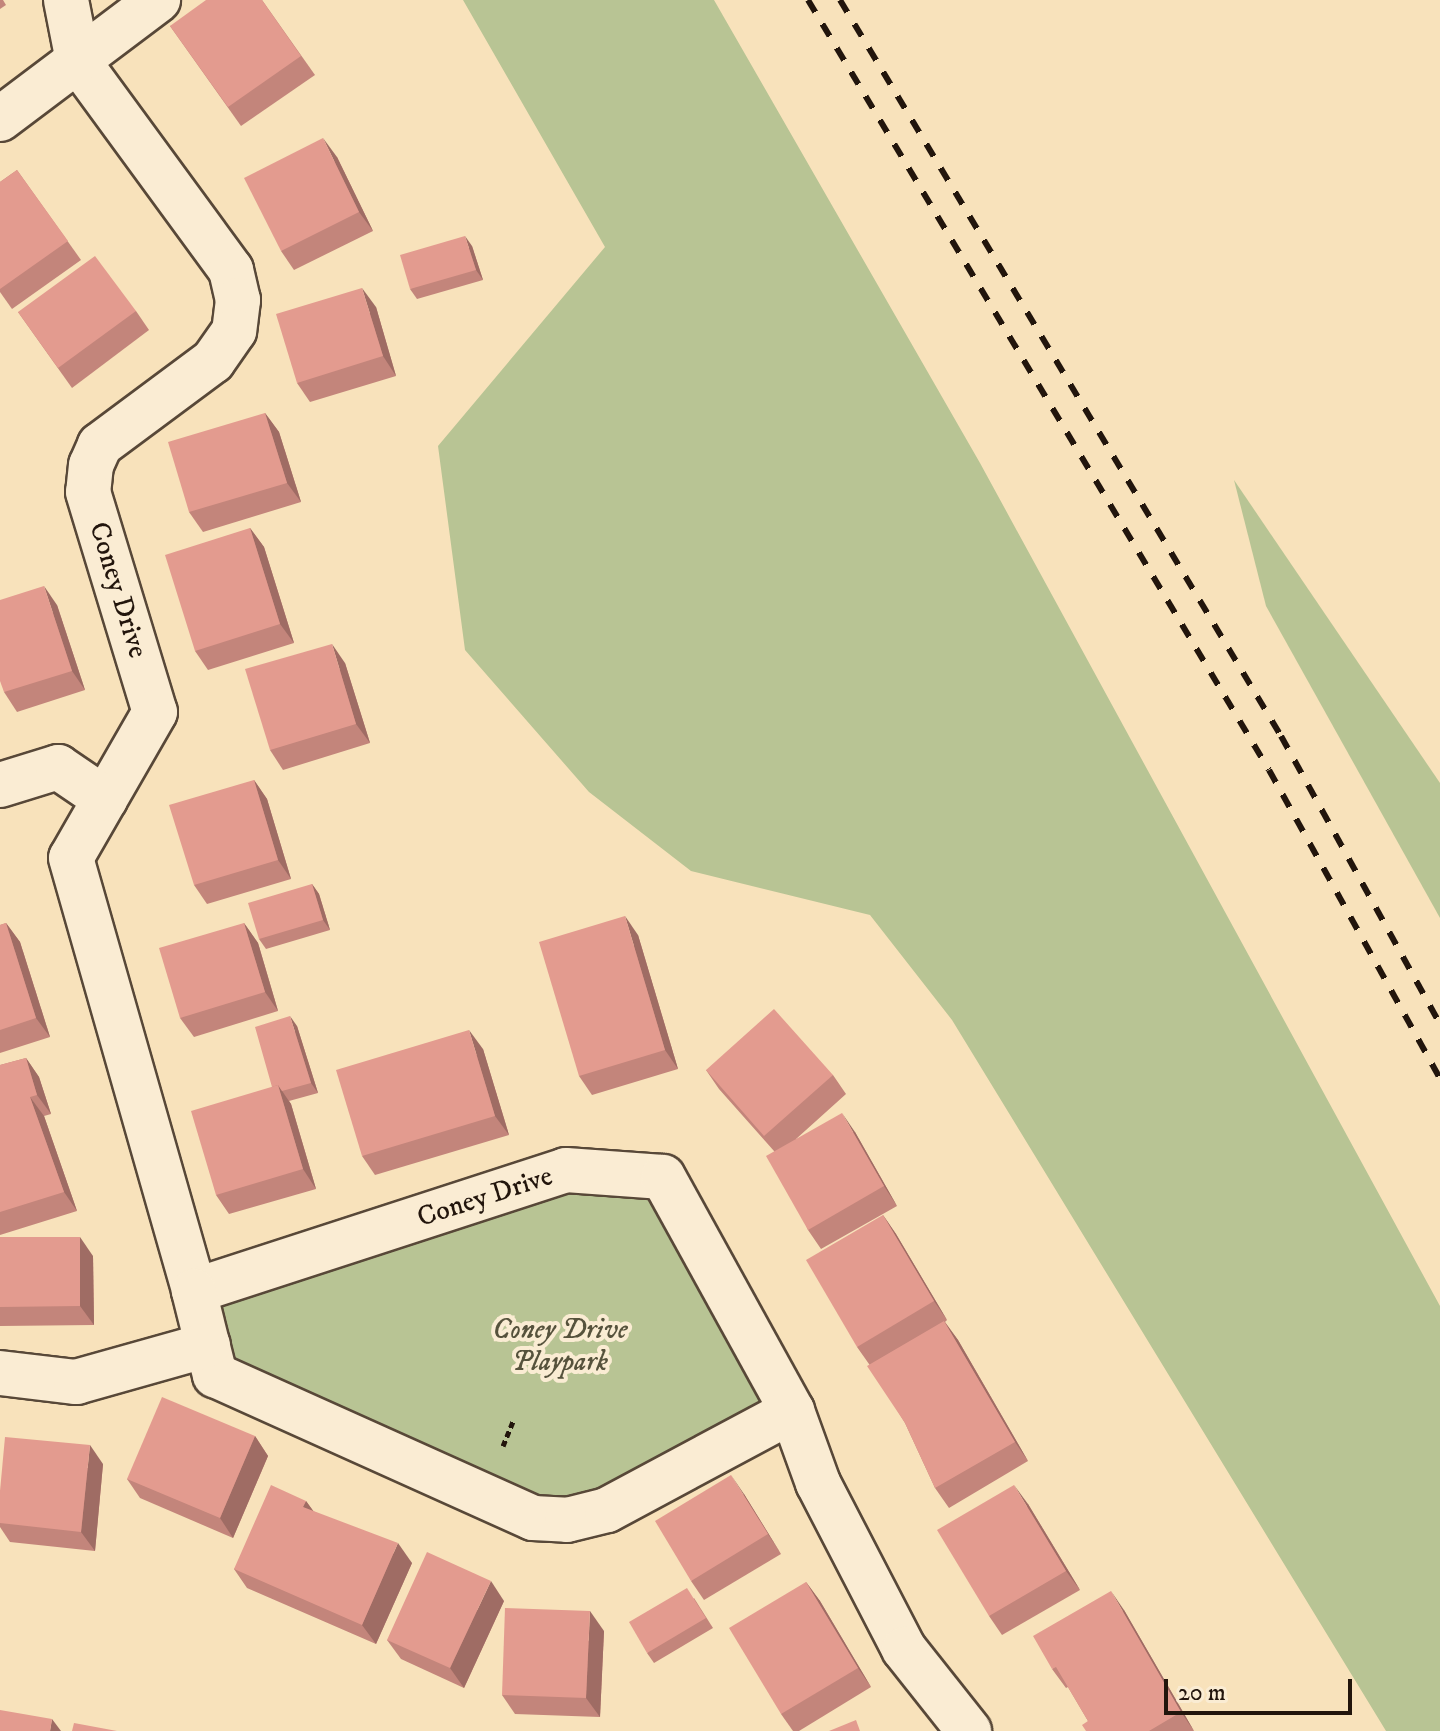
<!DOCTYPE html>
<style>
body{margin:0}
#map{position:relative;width:1440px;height:1731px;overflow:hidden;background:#f8e2bb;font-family:"IM FELL DW Pica",serif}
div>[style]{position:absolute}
.green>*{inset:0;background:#b8c494}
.path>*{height:5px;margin-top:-2.5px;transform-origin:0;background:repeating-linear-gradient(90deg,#22150c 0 6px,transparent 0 10px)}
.roads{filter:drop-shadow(2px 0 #584838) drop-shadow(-2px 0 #584838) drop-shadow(0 2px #584838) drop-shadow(0 -2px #584838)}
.minor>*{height:44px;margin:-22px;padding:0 22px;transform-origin:22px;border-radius:22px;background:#faecd3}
.rail>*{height:6px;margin-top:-3px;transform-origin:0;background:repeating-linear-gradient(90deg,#22150c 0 14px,transparent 0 28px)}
.wall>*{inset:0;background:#c3857b}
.shaded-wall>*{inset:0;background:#9f6c64}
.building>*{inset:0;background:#e39b8f}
span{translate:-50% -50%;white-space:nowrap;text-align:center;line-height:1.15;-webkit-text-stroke:8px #faecd3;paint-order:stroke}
.street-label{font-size:28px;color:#22150c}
.park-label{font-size:28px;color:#56523c;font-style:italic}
.scale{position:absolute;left:1164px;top:1679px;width:188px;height:36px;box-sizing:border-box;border:4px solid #22150c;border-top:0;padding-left:10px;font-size:24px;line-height:28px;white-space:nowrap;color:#22150c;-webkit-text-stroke:6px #faecd3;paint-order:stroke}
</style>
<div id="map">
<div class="green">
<i style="clip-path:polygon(463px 0,714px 0,980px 463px,1440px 1306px,1440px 1731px,1386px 1731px,952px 1020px,870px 915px,691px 871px,589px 792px,465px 650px,438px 446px,605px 247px)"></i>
<i style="clip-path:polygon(1234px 480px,1440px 783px,1440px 918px,1266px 606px)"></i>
<i style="clip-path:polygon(566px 1170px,663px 1177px,792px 1411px,567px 1520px,215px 1375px,194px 1291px)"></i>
</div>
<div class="path">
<i style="left:503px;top:1446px;width:27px;rotate:-68deg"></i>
</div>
<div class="roads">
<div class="minor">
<i style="left:66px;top:0;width:62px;rotate:78.9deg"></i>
<i style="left:78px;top:61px;width:259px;rotate:53.8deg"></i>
<i style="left:231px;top:270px;width:31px;rotate:77deg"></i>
<i style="left:238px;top:300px;width:31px;rotate:97deg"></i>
<i style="left:234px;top:331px;width:37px;rotate:125deg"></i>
<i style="left:213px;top:361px;width:141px;rotate:143.4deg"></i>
<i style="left:100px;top:445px;width:22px;rotate:114deg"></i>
<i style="left:91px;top:465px;width:27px;rotate:96deg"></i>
<i style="left:88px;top:492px;width:230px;rotate:73.1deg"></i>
<i style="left:155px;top:712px;width:168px;rotate:119.9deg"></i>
<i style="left:71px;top:858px;width:450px;rotate:74.1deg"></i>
<i style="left:194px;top:1291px;width:391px;rotate:-18deg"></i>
<i style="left:566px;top:1170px;width:97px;rotate:4.1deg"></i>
<i style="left:663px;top:1177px;width:267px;rotate:61.1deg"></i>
<i style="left:792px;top:1411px;width:77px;rotate:70.1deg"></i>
<i style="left:818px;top:1483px;width:187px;rotate:62.6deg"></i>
<i style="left:904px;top:1649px;width:105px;rotate:51.6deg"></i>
<i style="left:0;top:119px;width:198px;rotate:-37deg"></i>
<i style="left:0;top:785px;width:61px;rotate:-17.2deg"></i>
<i style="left:58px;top:767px;width:57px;rotate:34.2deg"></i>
<i style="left:194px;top:1291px;width:87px;rotate:76deg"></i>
<i style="left:215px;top:1375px;width:349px;rotate:24.2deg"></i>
<i style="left:533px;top:1518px;width:34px;rotate:3deg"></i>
<i style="left:567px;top:1520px;width:41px;rotate:-14deg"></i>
<i style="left:607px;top:1510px;width:210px;rotate:-28.2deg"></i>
<i style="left:0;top:1373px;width:77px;rotate:6.8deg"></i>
<i style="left:76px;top:1382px;width:137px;rotate:-15.7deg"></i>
</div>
</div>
<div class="rail">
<i style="left:808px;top:0;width:897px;rotate:59.09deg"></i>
<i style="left:1269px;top:770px;width:353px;rotate:61deg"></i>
<i style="left:840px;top:0;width:858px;rotate:59.07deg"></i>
<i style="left:1281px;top:736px;width:329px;rotate:61.1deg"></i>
</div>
<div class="wall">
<i style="clip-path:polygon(0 0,3px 0,6px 5px,0 9px)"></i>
<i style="clip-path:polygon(262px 0,315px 75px,241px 126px,170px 26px)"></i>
<i style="clip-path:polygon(337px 157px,373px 231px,294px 270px,281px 251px)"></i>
<i style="clip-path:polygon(17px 170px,81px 260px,12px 309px,0 292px,0 182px)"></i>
<i style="clip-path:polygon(472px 246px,483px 280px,417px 299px,410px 289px)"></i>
<i style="clip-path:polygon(376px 307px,396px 376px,310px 402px,297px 383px)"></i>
<i style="clip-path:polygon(136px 311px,149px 330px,72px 388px,18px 312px)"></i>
<i style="clip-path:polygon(265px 413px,279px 432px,301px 502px,203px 532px,189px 512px)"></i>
<i style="clip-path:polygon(250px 528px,264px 547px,294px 643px,208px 670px,195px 651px)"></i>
<i style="clip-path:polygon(57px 605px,85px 690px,17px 712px,4px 692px)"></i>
<i style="clip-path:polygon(345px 663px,370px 743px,283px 770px,270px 750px)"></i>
<i style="clip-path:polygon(254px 780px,267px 799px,291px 879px,207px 904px,194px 885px)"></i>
<i style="clip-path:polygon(312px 884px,319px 894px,330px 930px,266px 949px,259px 939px)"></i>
<i style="clip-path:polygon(6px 923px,20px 942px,50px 1037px,0 1053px,0 925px)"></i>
<i style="clip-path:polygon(244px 923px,258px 943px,278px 1011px,194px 1037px,180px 1018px)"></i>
<i style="clip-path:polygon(638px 935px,678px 1069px,592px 1095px,579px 1076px)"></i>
<i style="clip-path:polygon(297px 1026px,318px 1093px,289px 1101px,291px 1104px,316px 1189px,229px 1214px,216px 1195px,272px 1087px)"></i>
<i style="clip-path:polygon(483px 1049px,509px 1135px,375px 1175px,362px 1156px)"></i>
<i style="clip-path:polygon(26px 1058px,39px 1077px,51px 1114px,44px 1116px,77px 1211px,0 1235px,0 1065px)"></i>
<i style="clip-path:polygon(706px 1070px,833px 1075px,846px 1094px,796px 1139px,855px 1132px,897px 1206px,821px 1249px,808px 1230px,774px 1151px,719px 1089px)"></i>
<i style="clip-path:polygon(883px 1215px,896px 1234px,947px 1320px,945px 1322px,958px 1340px,1028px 1461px,949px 1508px,935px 1488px,905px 1423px,869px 1364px,857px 1347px)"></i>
<i style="clip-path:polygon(0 1237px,93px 1256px,94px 1325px,0 1326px)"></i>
<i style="clip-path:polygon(255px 1436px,268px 1456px,233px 1538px,140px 1498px,127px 1479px)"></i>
<i style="clip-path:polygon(103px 1464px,95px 1551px,10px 1542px,0 1527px,0 1491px)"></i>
<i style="clip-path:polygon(744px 1494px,781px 1554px,704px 1600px,691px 1581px)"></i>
<i style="clip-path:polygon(306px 1501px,313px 1511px,412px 1563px,376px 1644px,247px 1588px,234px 1569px)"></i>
<i style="clip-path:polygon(1028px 1504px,1080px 1590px,1002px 1635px,989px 1616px)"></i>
<i style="clip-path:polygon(806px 1582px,820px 1601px,871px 1687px,799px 1731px,793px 1731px,781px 1714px)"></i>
<i style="clip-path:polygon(694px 1598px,713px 1628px,654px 1663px,647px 1653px)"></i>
<i style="clip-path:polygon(504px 1601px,464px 1688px,401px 1659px,387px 1640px)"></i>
<i style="clip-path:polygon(1124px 1610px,1194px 1731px,1086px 1731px,1088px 1721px,1068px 1687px,1066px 1688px,1052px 1669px)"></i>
<i style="clip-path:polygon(604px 1631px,600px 1717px,515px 1714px,502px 1695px)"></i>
</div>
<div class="shaded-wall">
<i style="clip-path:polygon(323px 138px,337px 157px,373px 231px,359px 212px)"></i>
<i style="clip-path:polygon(465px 236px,472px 246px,483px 280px,476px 270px)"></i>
<i style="clip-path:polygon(362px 288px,376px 307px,396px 376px,383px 356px)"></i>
<i style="clip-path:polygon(265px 413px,279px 432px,301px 502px,287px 483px)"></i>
<i style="clip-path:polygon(250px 528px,264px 547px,294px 643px,280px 624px)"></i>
<i style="clip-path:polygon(44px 586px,57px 605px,85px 690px,72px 671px)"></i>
<i style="clip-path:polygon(332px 644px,345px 663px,370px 743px,356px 724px)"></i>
<i style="clip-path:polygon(254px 780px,267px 799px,291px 879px,278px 860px)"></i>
<i style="clip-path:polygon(312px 884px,319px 894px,330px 930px,323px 920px)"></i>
<i style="clip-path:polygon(625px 916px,638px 935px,678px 1069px,665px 1050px)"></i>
<i style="clip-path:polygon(6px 923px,20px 942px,50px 1037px,36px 1018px)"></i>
<i style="clip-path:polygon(244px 923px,258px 943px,278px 1011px,265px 992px)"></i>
<i style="clip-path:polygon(290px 1016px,297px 1026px,318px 1093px,311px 1083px)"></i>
<i style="clip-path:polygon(469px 1030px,483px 1049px,509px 1135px,495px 1116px)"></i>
<i style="clip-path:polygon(26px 1058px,39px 1077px,51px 1114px,37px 1095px)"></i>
<i style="clip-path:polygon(278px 1085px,291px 1104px,316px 1189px,303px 1169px)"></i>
<i style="clip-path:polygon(30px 1097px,44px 1116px,77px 1211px,64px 1192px)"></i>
<i style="clip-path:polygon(842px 1113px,855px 1132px,897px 1206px,884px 1186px)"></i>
<i style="clip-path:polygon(883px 1215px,896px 1234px,947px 1320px,934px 1301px)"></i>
<i style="clip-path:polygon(80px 1237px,93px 1256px,94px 1325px,80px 1306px)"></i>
<i style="clip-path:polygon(944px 1321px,958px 1340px,1028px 1461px,1015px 1442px)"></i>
<i style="clip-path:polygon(255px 1436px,268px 1456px,233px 1538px,220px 1518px)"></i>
<i style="clip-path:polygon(90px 1445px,103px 1464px,95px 1551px,81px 1532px)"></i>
<i style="clip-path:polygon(731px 1475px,744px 1494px,781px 1554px,768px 1534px)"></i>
<i style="clip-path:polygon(1014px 1485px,1028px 1504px,1080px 1590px,1066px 1571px)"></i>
<i style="clip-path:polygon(306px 1501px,320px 1520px,303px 1507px)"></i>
<i style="clip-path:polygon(398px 1543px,412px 1563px,376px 1644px,362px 1625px)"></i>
<i style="clip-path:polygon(491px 1581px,504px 1601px,464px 1688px,450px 1668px)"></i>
<i style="clip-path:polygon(806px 1582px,820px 1601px,871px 1687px,858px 1668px)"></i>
<i style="clip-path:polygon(1111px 1591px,1124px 1610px,1194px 1731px,1181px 1712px)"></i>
<i style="clip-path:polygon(590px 1611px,604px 1631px,600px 1717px,586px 1698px)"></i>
<i style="clip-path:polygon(52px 1719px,61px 1731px,50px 1731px)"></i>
</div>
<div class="building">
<i style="clip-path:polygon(206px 0,262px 0,301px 56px,228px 107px,170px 26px)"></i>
<i style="clip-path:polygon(323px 138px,359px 212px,281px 251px,244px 178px)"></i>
<i style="clip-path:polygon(17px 170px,68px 241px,0 289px,0 182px)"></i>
<i style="clip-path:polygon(465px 236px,476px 270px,410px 289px,400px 255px)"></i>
<i style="clip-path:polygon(95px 256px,136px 311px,58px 368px,18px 312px)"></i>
<i style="clip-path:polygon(362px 288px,383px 356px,297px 383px,276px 314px)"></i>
<i style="clip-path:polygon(265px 413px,287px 483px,189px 512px,168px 442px)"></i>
<i style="clip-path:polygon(250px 528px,280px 624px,195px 651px,165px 555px)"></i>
<i style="clip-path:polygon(44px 586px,72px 671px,4px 692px,0 681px,0 600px)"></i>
<i style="clip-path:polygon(332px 644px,356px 724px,270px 750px,245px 669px)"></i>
<i style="clip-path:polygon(254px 780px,278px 860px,194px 885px,169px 805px)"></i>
<i style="clip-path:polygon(312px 884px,323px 920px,259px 939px,248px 903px)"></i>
<i style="clip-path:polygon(625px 916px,665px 1050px,579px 1076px,539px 942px)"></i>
<i style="clip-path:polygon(6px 923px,36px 1018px,0 1030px,0 925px)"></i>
<i style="clip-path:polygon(244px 923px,265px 992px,180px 1018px,159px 948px)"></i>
<i style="clip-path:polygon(774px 1009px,833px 1075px,764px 1136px,706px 1070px)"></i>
<i style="clip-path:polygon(290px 1016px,311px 1083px,282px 1091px,278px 1085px,272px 1087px,255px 1027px)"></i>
<i style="clip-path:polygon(469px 1030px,495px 1116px,362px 1156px,336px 1070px)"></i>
<i style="clip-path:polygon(26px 1058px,37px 1095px,30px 1097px,64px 1192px,0 1212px,0 1065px)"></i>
<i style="clip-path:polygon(278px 1085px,303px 1169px,216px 1195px,191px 1111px)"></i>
<i style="clip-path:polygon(842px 1113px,884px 1186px,808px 1230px,766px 1156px)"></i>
<i style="clip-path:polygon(883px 1215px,934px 1301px,857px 1347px,806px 1260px)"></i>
<i style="clip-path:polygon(0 1237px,80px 1237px,80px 1306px,0 1307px)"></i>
<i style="clip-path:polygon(944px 1321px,1015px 1442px,935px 1488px,905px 1423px,867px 1366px)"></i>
<i style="clip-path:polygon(162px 1397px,255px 1436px,220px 1518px,127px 1479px)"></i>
<i style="clip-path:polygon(5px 1437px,90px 1445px,81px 1532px,0 1523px,0 1491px)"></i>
<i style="clip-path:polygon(731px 1475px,768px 1534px,691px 1581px,655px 1521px)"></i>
<i style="clip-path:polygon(271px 1485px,306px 1501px,303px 1507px,398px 1543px,362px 1625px,234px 1569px)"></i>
<i style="clip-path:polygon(1014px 1485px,1066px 1571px,989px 1616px,937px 1530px)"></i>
<i style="clip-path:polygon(427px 1552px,491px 1581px,450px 1668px,387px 1640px)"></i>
<i style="clip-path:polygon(806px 1582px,858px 1668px,781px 1714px,729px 1628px)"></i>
<i style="clip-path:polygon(687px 1588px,706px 1618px,647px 1653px,629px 1622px)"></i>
<i style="clip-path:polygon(1111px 1591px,1181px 1712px,1149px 1731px,1086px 1731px,1082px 1725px,1088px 1721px,1056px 1667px,1052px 1669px,1033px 1636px)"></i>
<i style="clip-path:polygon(505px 1608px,590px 1611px,586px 1698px,502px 1695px)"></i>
<i style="clip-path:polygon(0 1710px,52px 1719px,50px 1731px,0 1731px)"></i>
<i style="clip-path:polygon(856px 1720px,860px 1731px,829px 1731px)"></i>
<i style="clip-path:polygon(74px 1723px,117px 1731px,72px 1731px)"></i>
</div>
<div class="street-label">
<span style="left:118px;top:590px;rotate:73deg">Coney Drive</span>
<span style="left:485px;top:1197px;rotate:-18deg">Coney Drive</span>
</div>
<div class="park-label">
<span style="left:560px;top:1346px">Coney Drive<br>Playpark</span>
</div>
<div class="scale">20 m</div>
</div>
